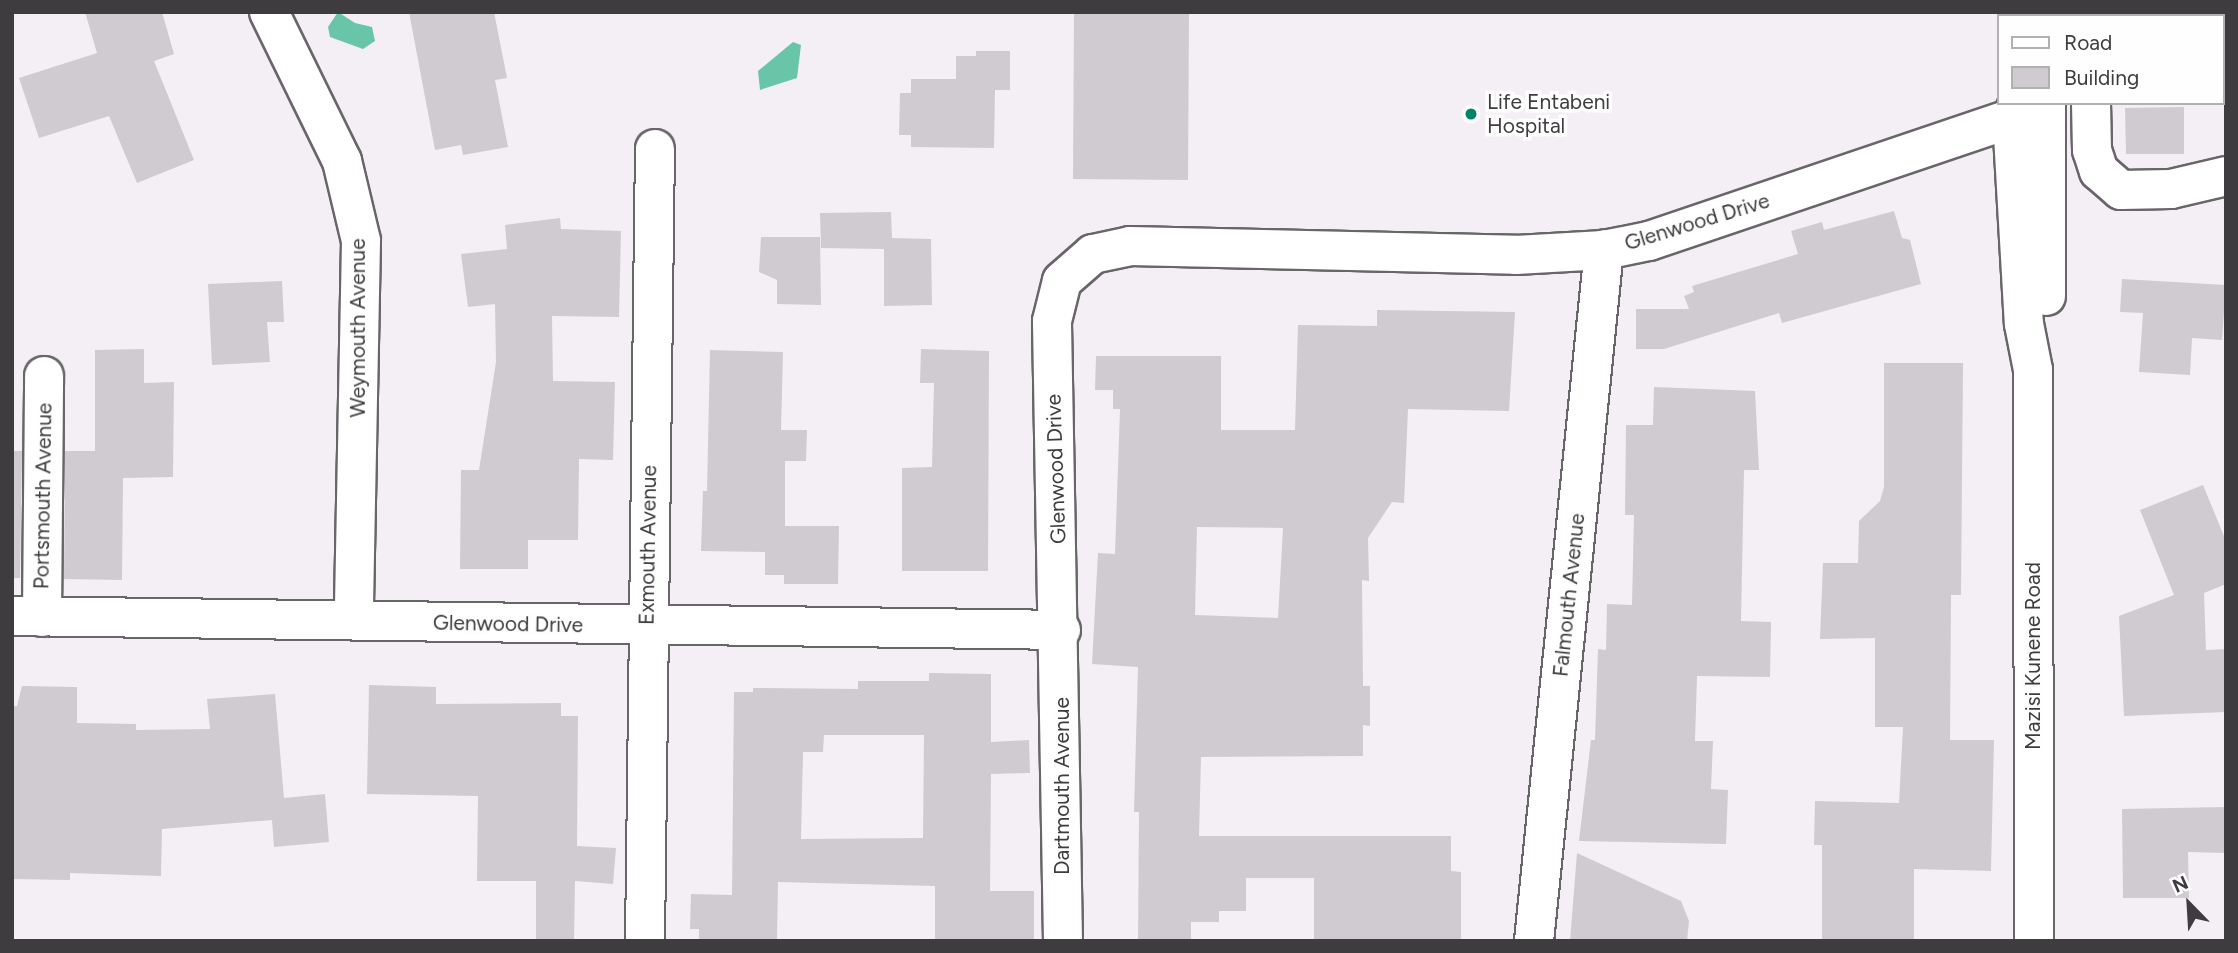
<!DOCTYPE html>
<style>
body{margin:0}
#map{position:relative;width:2238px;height:953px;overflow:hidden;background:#f4eff4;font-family:Figtree,sans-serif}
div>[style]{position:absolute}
.water>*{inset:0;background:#69c5a7}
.building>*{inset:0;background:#cfcbd0}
.roads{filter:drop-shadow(2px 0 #69656a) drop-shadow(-2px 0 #69656a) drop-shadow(0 2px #69656a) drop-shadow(0 -2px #69656a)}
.minor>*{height:38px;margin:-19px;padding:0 19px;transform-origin:19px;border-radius:19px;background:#fff}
.tertiary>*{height:38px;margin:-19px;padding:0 19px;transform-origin:19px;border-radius:19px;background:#fff}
.dots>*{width:19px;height:19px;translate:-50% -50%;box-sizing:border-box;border:4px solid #fffeff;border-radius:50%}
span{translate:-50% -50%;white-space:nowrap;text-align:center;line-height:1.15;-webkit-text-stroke:7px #fffeff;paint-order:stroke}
.poi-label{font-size:21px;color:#3e3c3e}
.left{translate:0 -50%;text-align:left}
.street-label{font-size:21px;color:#3e3c3e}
.frame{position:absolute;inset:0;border:14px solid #3e3c3e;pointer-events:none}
.legend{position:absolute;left:1997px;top:14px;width:228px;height:91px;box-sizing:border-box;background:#fffeff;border:2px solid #b2b0b2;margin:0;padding:9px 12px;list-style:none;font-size:21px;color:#3e3c3e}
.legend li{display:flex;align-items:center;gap:14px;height:35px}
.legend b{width:35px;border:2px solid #b2b0b2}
.north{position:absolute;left:2154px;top:869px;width:70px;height:70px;-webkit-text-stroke:5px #fffeff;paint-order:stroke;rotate:336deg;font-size:19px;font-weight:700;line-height:28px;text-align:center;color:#3e3c3e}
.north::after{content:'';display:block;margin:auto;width:24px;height:32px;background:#3e3c3e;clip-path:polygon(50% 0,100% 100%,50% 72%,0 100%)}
</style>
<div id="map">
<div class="water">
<i style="clip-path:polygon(338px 12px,355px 23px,372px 27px,375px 41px,363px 49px,330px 37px,328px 27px)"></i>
<i style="clip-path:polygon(793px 42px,801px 45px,797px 78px,760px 90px,758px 71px)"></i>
</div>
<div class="building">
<i style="clip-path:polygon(85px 12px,162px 12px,174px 54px,154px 61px,194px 160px,137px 183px,109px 116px,39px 138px,19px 78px,97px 53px)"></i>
<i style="clip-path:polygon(409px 12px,494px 12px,507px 78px,495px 80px,508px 147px,463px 155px,461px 145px,435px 150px)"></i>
<i style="clip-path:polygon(1074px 12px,1189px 12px,1188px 180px,1073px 179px)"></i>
<i style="clip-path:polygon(976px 51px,1010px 51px,1010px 90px,995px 90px,994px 148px,911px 147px,911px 135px,899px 135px,900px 93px,911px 93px,911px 79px,956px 79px,956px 56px,976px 56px)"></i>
<i style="clip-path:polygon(2184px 107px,2184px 154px,2126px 154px,2125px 108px)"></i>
<i style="clip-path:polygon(1894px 211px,1902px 238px,1910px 240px,1921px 284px,1782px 323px,1779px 313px,1664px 349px,1636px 349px,1636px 309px,1689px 309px,1684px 296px,1694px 292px,1692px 286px,1798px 254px,1791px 231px,1822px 222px,1824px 230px)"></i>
<i style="clip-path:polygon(891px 212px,892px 238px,931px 239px,932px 305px,884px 306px,884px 249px,821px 248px,820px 213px)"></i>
<i style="clip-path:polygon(560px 218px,561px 229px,621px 231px,619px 317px,552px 316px,553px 381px,615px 382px,613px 460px,579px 459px,578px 540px,528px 540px,528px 569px,460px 569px,461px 470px,479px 470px,496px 362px,495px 304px,468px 307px,461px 254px,507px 249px,505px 225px)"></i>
<i style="clip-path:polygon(761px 237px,820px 237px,821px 305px,777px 304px,777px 280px,759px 272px)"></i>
<i style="clip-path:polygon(2122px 279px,2226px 285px,2222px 340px,2192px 338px,2190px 375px,2139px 372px,2143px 313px,2120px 312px)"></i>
<i style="clip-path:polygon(282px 281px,284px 322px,267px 322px,270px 362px,212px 365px,208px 284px)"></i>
<i style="clip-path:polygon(evenodd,1377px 310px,1515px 312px,1509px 411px,1408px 409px,1404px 503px,1392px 502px,1368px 538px,1369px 581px,1362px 580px,1363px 686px,1370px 686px,1370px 726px,1363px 725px,1363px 756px,1201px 757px,1199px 836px,1451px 836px,1451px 871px,1461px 872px,1461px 941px,1314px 941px,1314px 878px,1246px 878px,1246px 911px,1219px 911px,1219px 922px,1191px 922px,1191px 939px,1138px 941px,1139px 812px,1134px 812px,1138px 667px,1092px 664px,1098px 553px,1115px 554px,1120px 409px,1113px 409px,1113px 390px,1095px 390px,1096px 356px,1221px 356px,1221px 430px,1295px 430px,1298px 325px,1377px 326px,1377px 310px,1197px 527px,1283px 528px,1278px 618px,1195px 615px,1197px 527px)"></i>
<i style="clip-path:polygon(144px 349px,144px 383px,174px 382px,173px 477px,123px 478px,122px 580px,64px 579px,65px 451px,95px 451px,95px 350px)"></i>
<i style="clip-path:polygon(921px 349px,989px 351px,988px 571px,902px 571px,902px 468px,932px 467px,934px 383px,920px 383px)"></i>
<i style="clip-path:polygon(710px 350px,783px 352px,781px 430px,807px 430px,806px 461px,785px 461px,785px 526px,839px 526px,838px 584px,784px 584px,784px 575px,765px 575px,765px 552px,701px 551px,703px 491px,707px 491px)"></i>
<i style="clip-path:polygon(1884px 363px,1963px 363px,1961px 595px,1951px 595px,1950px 740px,1994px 740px,1991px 871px,1914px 869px,1914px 941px,1822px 941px,1822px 845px,1814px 845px,1815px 801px,1899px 803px,1903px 727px,1875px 727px,1875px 638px,1820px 639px,1823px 563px,1858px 563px,1859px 521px,1880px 501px,1884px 487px)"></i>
<i style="clip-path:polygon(1654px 387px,1755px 391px,1759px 470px,1744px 470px,1741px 621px,1771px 622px,1770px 677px,1697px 676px,1695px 741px,1713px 741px,1711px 789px,1728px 790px,1726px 844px,1579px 841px,1591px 740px,1595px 740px,1598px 649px,1606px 650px,1607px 604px,1632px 605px,1634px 515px,1625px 515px,1626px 425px,1653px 425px)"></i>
<i style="clip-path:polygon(12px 451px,22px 451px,20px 578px,12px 578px)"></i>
<i style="clip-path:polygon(2203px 485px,2226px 541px,2226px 584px,2204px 593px,2206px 650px,2226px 649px,2226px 712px,2124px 716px,2119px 616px,2174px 595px,2140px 510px)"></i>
<i style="clip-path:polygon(evenodd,929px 673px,991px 674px,991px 742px,1029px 740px,1030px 773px,991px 774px,990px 891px,1034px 891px,1034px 941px,935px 941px,935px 886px,778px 882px,777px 941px,699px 941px,699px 929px,690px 929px,691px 894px,732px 895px,734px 692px,753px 692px,753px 688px,858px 689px,858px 681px,929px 681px,929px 673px,824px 735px,924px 735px,923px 838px,801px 839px,803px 752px,823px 752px,824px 735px)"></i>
<i style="clip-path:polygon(369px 685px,436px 687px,436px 704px,561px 703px,561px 716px,578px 716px,577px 846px,616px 848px,613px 884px,575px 881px,574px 941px,536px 941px,536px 881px,477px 881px,478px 796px,367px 794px)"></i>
<i style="clip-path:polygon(22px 686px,77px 687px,77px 723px,136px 724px,136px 730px,210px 729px,207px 699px,275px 694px,284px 798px,325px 794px,329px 842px,274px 847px,272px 820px,162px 829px,161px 876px,70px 873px,70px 880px,12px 879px,12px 706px,17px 706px)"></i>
<i style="clip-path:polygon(2226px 807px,2226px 853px,2188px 852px,2189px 898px,2123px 898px,2122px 809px)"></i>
<i style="clip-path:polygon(1577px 853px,1681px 901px,1689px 921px,1687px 941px,1570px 941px)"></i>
</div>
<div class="roads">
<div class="minor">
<i style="left:269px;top:12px;width:166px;rotate:63.9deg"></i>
<i style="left:342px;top:161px;width:82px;rotate:76.6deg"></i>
<i style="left:361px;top:241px;width:379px;rotate:91.1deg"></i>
<i style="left:2090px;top:12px;width:4px;rotate:90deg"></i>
<i style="left:2091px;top:103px;width:47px;rotate:88.8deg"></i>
<i style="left:2092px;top:150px;width:22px;rotate:72deg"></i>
<i style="left:2099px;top:171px;width:29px;rotate:41deg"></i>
<i style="left:2121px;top:190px;width:50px;rotate:-1.1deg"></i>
<i style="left:2171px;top:189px;width:57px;rotate:-13.3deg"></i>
<i style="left:12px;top:616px;width:1049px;rotate:0.76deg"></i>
<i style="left:42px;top:617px;width:241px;rotate:-89.5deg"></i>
<i style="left:645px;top:941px;width:792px;rotate:-89.28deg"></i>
<i style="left:1063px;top:941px;width:620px;rotate:-91.02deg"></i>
<i style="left:1052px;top:321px;width:41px;rotate:-76deg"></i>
<i style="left:1062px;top:281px;width:41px;rotate:-41.1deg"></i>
<i style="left:1093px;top:254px;width:38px;rotate:-12deg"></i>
<i style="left:1130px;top:246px;width:386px;rotate:1.3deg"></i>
<i style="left:1516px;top:255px;width:88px;rotate:-3.3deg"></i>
<i style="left:1604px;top:250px;width:46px;rotate:-11.3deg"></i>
<i style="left:1649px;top:241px;width:383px;rotate:-18.7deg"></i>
<i style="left:2012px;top:118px;width:32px;rotate:-2deg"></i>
<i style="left:1534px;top:941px;width:695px;rotate:-84.22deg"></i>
</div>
<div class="tertiary">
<i style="left:2041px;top:16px;width:4px;rotate:-76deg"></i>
<i style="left:2018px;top:103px;width:16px;rotate:112deg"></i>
<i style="left:2012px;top:118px;width:206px;rotate:86.7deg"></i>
<i style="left:2024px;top:324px;width:47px;rotate:78.9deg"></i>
<i style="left:2033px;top:370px;width:571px;rotate:89.9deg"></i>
<i style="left:2046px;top:296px;width:193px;rotate:-90deg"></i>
</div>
</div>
<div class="dots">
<i style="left:1471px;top:114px;background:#008467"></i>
</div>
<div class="poi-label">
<span class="left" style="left:1487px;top:114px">Life Entabeni<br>Hospital</span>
</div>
<div class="street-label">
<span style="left:1697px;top:222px;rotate:-17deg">Glenwood Drive</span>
<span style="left:358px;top:328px;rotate:-90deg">Weymouth Avenue</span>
<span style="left:1056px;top:469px;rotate:-92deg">Glenwood Drive</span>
<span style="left:43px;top:496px;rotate:-89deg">Portsmouth Avenue</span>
<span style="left:648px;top:545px;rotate:-89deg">Exmouth Avenue</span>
<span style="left:1569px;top:595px;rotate:-84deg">Falmouth Avenue</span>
<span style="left:508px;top:624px;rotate:1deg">Glenwood Drive</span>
<span style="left:2033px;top:656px;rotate:-90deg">Mazisi Kunene Road</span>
<span style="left:1062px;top:786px;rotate:-90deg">Dartmouth Avenue</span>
</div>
<div class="frame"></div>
<ul class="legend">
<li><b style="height:9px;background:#fff"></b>Road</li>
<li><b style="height:19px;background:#cfcbd0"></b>Building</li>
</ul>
<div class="north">N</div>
</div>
